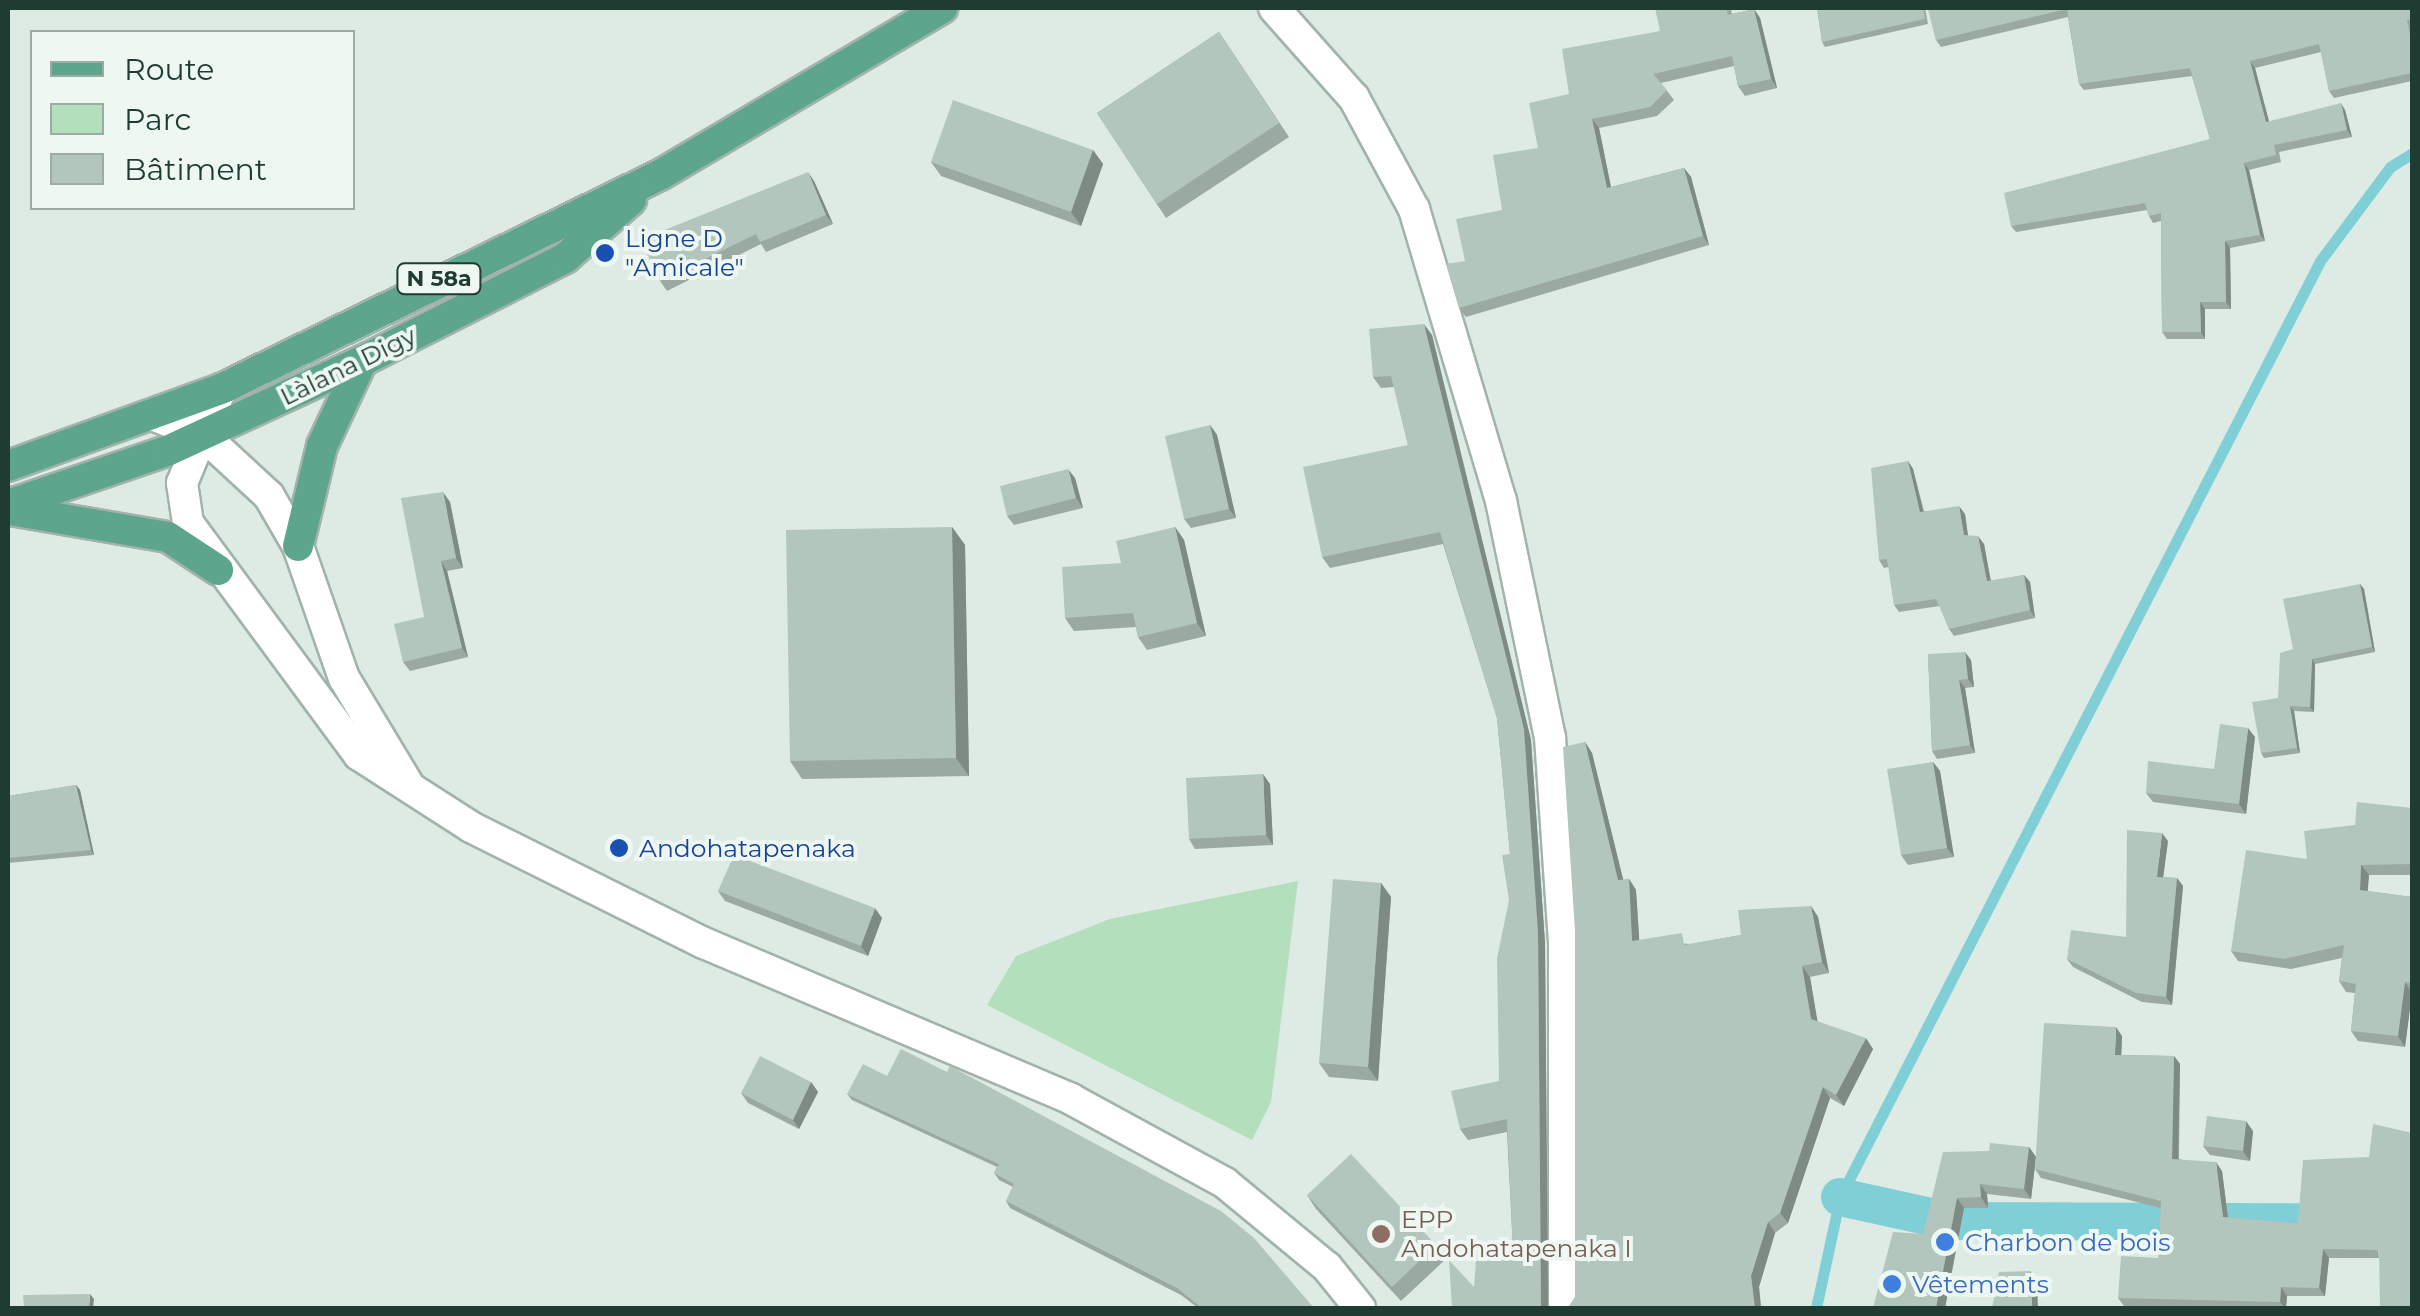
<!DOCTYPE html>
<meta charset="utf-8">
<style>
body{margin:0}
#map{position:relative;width:2420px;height:1316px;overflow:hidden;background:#deebe4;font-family:Montserrat,sans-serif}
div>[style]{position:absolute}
.green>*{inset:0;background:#b4dfbc}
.stream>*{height:11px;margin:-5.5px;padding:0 5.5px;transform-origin:5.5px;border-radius:5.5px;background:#80cfd6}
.canal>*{height:38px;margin:-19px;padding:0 19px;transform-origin:19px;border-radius:19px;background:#80cfd6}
.roads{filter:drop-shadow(2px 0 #a1b3ab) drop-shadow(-2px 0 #a1b3ab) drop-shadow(0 2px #a1b3ab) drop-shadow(0 -2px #a1b3ab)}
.minor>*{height:30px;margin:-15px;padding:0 15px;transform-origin:15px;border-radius:15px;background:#fff}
.major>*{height:30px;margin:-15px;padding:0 15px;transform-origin:15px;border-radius:15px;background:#5ea58e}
.wall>*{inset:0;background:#9aaaa3}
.shaded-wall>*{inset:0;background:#7d8b84}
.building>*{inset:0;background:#b3c6bd}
.dots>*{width:28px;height:28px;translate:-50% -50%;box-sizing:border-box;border:5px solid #eef7f2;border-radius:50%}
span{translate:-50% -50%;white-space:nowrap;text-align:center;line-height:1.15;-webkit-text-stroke:8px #eef7f2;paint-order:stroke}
.shield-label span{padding:2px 8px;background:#eef7f2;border:2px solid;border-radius:8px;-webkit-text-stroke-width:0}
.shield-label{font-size:22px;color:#1e3c32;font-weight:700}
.transit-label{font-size:25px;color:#164399}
.left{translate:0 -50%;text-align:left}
.street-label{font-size:25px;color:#1e3c32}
.education-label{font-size:25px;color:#785e54}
.shop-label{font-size:25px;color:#366cbe}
.frame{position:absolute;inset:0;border:10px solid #1e3c32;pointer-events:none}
.legend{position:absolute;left:30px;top:30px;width:325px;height:180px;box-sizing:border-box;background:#eef7f2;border:2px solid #9baca5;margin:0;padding:12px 18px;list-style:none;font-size:30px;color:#1e3c32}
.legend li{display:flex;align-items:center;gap:20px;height:50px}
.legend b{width:50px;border:2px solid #9baca5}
</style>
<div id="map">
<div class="green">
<i style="clip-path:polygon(1298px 881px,1271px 1102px,1252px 1140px,987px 1005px,1016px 956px,1110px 919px)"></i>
</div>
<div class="stream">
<i style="left:1816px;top:1308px;width:114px;rotate:-77.8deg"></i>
<i style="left:1840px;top:1197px;width:1052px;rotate:-62.85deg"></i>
<i style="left:2320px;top:261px;width:117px;rotate:-53.3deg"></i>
<i style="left:2390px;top:167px;width:26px;rotate:-32deg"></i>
</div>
<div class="canal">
<i style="left:1840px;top:1197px;width:112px;rotate:12.4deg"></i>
<i style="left:1949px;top:1221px;width:463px;rotate:0.2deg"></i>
</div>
<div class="roads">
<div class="minor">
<i style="left:1274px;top:8px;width:120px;rotate:48.4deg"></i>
<i style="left:1354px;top:98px;width:126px;rotate:61.6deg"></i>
<i style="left:1414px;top:209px;width:305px;rotate:73.4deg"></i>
<i style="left:1501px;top:501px;width:241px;rotate:78.3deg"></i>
<i style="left:1550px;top:737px;width:205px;rotate:86.1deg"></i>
<i style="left:1564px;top:942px;width:366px;rotate:90deg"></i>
<i style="left:221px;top:389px;width:102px;rotate:112.5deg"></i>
<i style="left:182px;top:483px;width:40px;rotate:81.5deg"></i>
<i style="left:188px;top:523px;width:288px;rotate:53.6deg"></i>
<i style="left:359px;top:755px;width:133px;rotate:32.7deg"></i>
<i style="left:471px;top:827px;width:260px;rotate:26.5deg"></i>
<i style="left:704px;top:943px;width:399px;rotate:23deg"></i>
<i style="left:1071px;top:1099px;width:175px;rotate:28.6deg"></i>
<i style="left:1225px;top:1183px;width:132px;rotate:39.5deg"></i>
<i style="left:1327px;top:1267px;width:53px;rotate:51.2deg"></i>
<i style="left:155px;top:416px;width:52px;rotate:21.6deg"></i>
<i style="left:203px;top:435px;width:90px;rotate:42.7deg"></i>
<i style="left:269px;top:496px;width:58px;rotate:59.9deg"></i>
<i style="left:298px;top:546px;width:140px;rotate:70.8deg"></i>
<i style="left:344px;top:678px;width:124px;rotate:58.9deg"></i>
</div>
<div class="major">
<i style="left:8px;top:466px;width:226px;rotate:-19.9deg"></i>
<i style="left:221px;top:389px;width:488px;rotate:-26deg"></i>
<i style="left:660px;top:175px;width:328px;rotate:-30.6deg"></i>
<i style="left:8px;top:505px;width:168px;rotate:-18.8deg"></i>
<i style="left:167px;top:451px;width:215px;rotate:-24.8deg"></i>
<i style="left:362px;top:361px;width:228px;rotate:-26.9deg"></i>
<i style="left:565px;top:258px;width:88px;rotate:-41.3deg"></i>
<i style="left:10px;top:510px;width:160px;rotate:9.7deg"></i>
<i style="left:168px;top:537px;width:60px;rotate:33.4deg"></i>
<i style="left:298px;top:546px;width:103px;rotate:-76.5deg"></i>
<i style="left:322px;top:446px;width:94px;rotate:-64.8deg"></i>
</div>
</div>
<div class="wall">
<i style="clip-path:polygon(1817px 8px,1925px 8px,1928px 24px,1825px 47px,1822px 42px)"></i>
<i style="clip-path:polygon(1928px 8px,2412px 8px,2412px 81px,2334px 98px,2329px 91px,2321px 52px,2255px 68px,2269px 122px,2345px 110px,2352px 137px,2279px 152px,2281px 162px,2249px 170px,2265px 241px,2230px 248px,2231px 309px,2205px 309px,2205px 339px,2167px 339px,2162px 332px,2161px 221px,2153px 223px,2149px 216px,2147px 210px,2016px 232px,2011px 226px,2210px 139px,2192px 76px,2084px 90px,2079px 84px,2068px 17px,1941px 47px,1936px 40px)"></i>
<i style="clip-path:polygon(1731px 9px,1732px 14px,1754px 9px,1760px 18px,1777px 88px,1745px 96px,1738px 86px,1734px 66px,1661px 83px,1674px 100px,1657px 116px,1599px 128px,1611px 187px,1684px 168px,1691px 177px,1709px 245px,1466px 317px,1459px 308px,1465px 261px,1502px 210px,1569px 94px,1660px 31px)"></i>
<i style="clip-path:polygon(1219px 32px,1289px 137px,1166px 218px,1097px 113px)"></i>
<i style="clip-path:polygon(1093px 150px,1103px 164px,1081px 226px,941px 176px,931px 162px)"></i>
<i style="clip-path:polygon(814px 181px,833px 224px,766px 252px,761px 244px,667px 291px,660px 281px)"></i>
<i style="clip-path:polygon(1432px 335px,1531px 740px,1545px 943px,1548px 1308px,1452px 1308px,1513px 1251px,1507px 1132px,1468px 1140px,1460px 1129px,1499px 1081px,1509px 900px,1510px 854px,1497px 718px,1443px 544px,1330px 568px,1322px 557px,1408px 445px,1394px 387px,1381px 388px,1373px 377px)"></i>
<i style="clip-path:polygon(1210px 425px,1217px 435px,1236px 518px,1191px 528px,1184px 519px)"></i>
<i style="clip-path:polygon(1908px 461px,1913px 469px,1924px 511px,1965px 514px,1968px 536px,1984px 544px,1991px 581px,2024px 575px,2030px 582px,2035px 618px,1954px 636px,1949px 629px,1940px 606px,1899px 612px,1894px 605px,1889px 567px,1884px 568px,1879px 560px)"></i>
<i style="clip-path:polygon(1075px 478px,1083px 508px,1014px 525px,1007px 516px)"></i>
<i style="clip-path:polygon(450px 502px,463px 568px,447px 571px,468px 657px,410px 671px,403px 662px,424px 617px)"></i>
<i style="clip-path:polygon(952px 527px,965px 545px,969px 776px,802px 779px,790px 761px)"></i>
<i style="clip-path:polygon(1175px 527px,1184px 540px,1206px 636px,1147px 650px,1138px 637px,1136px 627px,1074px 631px,1065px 618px,1121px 563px)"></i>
<i style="clip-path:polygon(2360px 584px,2364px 589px,2375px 652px,2315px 664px,2314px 712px,2294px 711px,2300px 753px,2264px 758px,2261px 753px,2293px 649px)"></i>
<i style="clip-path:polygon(1928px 654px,1971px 660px,1974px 687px,1965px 688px,1975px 753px,1937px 759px,1932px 751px)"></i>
<i style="clip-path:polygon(2255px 737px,2246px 814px,2153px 802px,2146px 793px,2214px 769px)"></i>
<i style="clip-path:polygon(1585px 742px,1592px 753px,1623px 880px,1629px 879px,1636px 890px,1639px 940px,1690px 944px,1741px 935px,1811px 906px,1818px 917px,1829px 973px,1810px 977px,1817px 1021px,1873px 1049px,1844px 1106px,1830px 1098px,1788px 1223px,1775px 1233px,1759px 1287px,1761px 1308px,1568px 1308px,1575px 1297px)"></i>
<i style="clip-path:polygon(1933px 762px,1940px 771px,1954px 857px,1908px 865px,1901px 855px)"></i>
<i style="clip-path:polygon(1270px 784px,1273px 845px,1195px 849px,1189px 839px)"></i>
<i style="clip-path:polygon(76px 785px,80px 790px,94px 855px,8px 863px,8px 796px)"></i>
<i style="clip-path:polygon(2412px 808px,2412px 875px,2369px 875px,2367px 891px,2412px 897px,2412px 993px,2405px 1047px,2358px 1041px,2351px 1031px,2355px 993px,2346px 992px,2339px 981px,2342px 958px,2291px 969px,2238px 961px,2231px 951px,2307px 859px,2355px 825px)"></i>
<i style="clip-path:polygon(2168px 841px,2163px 877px,2177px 878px,2183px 886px,2172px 1005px,2142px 1002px,2073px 967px,2067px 959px,2126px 937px)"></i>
<i style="clip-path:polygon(1381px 883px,1391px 897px,1378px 1081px,1329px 1077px,1319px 1063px)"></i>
<i style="clip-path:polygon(718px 891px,882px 918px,868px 956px,725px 901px)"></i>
<i style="clip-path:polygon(2122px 1036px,2121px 1055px,2174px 1056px,2180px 1064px,2179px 1159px,2222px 1171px,2228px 1218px,2298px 1223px,2369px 1157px,2379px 1258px,2329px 1258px,2325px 1296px,2287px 1296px,2286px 1308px,2124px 1306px,2118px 1298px,2158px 1258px,2161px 1208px,2041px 1178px,2035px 1169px)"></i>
<i style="clip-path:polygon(811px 1082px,818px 1092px,799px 1129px,748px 1103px,741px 1093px)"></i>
<i style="clip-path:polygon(847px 1094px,1314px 1308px,1198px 1308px,1181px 1295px,1010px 1208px,1006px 1201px,1013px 1187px,999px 1180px,994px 1173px,997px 1167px,852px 1100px)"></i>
<i style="clip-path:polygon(2253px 1131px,2250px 1161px,2210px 1155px,2203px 1146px)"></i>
<i style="clip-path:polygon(2029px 1147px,2036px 1157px,2031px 1199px,1987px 1194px,1988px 1208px,1964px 1208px,1945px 1308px,1873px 1308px,1923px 1234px,1989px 1151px)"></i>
<i style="clip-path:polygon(1307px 1195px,1436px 1245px,1446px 1259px,1401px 1301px,1316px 1209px)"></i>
</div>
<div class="shaded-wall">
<i style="clip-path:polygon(1754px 9px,1760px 18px,1777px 88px,1771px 79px)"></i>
<i style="clip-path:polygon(2250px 61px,2255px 68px,2271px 129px,2266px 122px)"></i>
<i style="clip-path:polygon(2341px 103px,2345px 110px,2352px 137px,2347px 130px)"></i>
<i style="clip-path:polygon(1592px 119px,1599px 128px,1613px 197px,1607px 188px)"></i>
<i style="clip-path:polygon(1093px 150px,1103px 164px,1081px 226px,1071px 212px)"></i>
<i style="clip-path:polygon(2244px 163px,2249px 170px,2265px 241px,2260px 235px)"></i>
<i style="clip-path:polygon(1684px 168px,1691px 177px,1709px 245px,1703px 236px)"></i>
<i style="clip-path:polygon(808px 172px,814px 181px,833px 224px,826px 215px)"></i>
<i style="clip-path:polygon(2225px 241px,2230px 248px,2231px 309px,2226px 302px)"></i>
<i style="clip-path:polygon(2200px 302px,2205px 309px,2205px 339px,2201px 332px)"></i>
<i style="clip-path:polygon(1424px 324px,1432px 335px,1531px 740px,1545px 943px,1548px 1308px,1541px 1307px,1538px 932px)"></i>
<i style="clip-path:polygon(1210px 425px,1217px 435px,1236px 518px,1229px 509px)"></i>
<i style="clip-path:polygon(1908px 461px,1913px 469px,1925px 519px,1920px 512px)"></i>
<i style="clip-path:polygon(1068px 469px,1075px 478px,1083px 508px,1076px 498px)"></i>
<i style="clip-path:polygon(443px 492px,450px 502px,463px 568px,456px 558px)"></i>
<i style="clip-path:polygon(1959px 506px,1965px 514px,1969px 543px,1964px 535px)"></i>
<i style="clip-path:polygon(952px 527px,965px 545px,969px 776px,956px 758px)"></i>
<i style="clip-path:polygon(1175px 527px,1184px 540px,1206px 636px,1197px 623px)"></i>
<i style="clip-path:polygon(1978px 536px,1984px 544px,1992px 589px,1987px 581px)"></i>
<i style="clip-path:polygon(441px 561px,447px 571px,468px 657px,462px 648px)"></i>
<i style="clip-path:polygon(2024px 575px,2030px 582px,2035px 618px,2030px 610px)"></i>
<i style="clip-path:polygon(2360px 584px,2364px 589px,2375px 652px,2372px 647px)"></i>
<i style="clip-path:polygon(1965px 652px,1971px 660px,1974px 687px,1968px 679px)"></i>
<i style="clip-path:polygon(2312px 659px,2315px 664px,2314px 712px,2310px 707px)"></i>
<i style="clip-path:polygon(1959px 680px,1965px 688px,1975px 753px,1970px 745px)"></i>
<i style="clip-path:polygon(2290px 706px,2294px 711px,2300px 753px,2297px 748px)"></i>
<i style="clip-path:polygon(2248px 728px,2255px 737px,2246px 814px,2239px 804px)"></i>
<i style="clip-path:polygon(1585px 742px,1592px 753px,1626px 891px,1618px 880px)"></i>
<i style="clip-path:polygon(1933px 762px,1940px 771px,1954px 857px,1947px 848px)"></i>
<i style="clip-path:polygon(1263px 774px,1270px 784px,1273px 845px,1266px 835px)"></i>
<i style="clip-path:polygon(76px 785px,80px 790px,94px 855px,91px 850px)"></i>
<i style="clip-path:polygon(2162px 833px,2168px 841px,2162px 886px,2157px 877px)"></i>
<i style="clip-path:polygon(2361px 865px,2369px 875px,2367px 900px,2360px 890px)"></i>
<i style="clip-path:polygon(2177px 878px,2183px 886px,2172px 1005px,2166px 997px)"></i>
<i style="clip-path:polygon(1629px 879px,1636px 890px,1640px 951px,1632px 941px)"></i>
<i style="clip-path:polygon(1381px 883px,1391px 897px,1378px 1081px,1368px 1067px)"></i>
<i style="clip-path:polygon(1811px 906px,1818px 917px,1829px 973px,1822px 962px)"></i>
<i style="clip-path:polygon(875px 908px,882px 918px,868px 956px,861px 946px)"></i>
<i style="clip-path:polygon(1802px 966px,1810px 977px,1819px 1030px,1811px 1019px)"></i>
<i style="clip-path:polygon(2405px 982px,2412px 993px,2405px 1047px,2398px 1036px)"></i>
<i style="clip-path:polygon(2116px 1027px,2122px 1036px,2121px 1064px,2115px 1055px)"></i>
<i style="clip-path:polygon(1866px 1038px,1873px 1049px,1844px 1106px,1836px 1095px)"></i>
<i style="clip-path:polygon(2174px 1056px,2180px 1064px,2178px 1167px,2172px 1159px)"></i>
<i style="clip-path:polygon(811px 1082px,818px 1092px,799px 1129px,793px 1120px)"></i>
<i style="clip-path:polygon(1823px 1087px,1830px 1098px,1788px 1223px,1780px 1213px)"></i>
<i style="clip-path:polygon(2246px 1121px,2253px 1131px,2250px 1161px,2243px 1151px)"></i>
<i style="clip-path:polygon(2029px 1147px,2036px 1157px,2031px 1199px,2024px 1189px)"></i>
<i style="clip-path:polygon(2216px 1162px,2222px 1171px,2229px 1226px,2223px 1217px)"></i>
<i style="clip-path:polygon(1980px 1184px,1987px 1194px,1988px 1208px,1981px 1197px)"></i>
<i style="clip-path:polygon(1957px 1198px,1964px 1208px,1945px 1308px,1936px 1308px)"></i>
<i style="clip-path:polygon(1768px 1222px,1775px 1233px,1759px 1287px,1761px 1308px,1755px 1308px,1751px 1276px)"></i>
<i style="clip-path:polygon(2323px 1249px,2329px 1258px,2325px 1296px,2319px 1288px)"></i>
<i style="clip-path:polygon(2030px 1271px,2037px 1281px,2038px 1308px,2032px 1308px)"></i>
<i style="clip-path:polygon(2281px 1287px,2287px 1296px,2286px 1308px,2285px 1308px,2280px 1302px)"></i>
<i style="clip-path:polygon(90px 1294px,94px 1299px,93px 1308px,89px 1308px)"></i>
</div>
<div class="building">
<i style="clip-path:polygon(1655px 8px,1726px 8px,1728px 15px,1754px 9px,1771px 79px,1738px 86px,1732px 56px,1653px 74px,1667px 90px,1650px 107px,1592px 119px,1607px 188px,1684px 168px,1703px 236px,1459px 308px,1446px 264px,1465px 261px,1456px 219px,1502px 210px,1493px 155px,1538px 148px,1529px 103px,1569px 94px,1562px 49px,1660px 31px)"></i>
<i style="clip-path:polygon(1817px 8px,1923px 8px,1925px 19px,1822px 42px)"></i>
<i style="clip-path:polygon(1928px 8px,2412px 8px,2412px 19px,2407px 20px,2412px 45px,2412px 73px,2329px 91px,2319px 44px,2250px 61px,2266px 122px,2341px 103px,2347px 130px,2274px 145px,2276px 155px,2244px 163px,2260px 235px,2225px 241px,2226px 302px,2200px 302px,2201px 332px,2162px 332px,2161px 213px,2149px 216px,2145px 203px,2011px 226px,2004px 193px,2210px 139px,2190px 68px,2079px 84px,2067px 9px,1936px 40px)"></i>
<i style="clip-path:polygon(1219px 32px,1279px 123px,1157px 204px,1097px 113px)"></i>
<i style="clip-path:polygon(953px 100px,1093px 150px,1071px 212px,931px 162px)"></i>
<i style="clip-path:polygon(808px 172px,826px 215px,760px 242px,756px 234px,660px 281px,640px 240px)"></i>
<i style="clip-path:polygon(1424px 324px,1524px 729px,1538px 932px,1541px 1307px,1545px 1308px,1452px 1308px,1449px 1260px,1474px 1287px,1477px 1247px,1513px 1251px,1507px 1119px,1460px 1129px,1451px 1091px,1499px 1081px,1497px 958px,1509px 900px,1502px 855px,1510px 854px,1497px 718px,1440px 532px,1322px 557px,1303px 467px,1408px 445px,1391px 376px,1373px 377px,1369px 329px)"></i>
<i style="clip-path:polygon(1210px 425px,1229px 509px,1184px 519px,1165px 436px)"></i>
<i style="clip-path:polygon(1908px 461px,1920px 512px,1959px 506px,1964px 535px,1978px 536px,1987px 581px,2024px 575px,2030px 610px,1949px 629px,1936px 599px,1894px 605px,1887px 559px,1879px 560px,1871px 468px)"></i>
<i style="clip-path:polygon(1068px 469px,1076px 498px,1007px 516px,1000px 486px)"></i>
<i style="clip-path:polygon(443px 492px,456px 558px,441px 561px,462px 648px,403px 662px,394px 624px,424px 617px,401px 498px)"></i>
<i style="clip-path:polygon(952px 527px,956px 758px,790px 761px,786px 530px)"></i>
<i style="clip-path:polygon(1175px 527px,1197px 623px,1138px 637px,1133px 613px,1065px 618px,1062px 567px,1121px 563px,1116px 541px)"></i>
<i style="clip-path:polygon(2360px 584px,2372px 647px,2312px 659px,2310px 707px,2290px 706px,2297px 748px,2261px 753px,2252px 702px,2278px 698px,2280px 653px,2293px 649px,2283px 599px)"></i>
<i style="clip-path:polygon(1965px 652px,1968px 679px,1959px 680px,1970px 745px,1932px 751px,1928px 654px)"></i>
<i style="clip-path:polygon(2220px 724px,2248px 728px,2239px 804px,2146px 793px,2148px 761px,2214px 769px)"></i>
<i style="clip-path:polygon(1585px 742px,1618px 880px,1629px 879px,1632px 941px,1682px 933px,1684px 945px,1741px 935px,1738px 910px,1811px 906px,1822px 962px,1802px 966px,1811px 1019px,1866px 1038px,1836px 1095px,1823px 1087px,1780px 1213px,1768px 1222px,1751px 1276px,1755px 1308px,1568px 1308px,1575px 1297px,1575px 931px,1563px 747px)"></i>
<i style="clip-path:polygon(1933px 762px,1947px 848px,1901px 855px,1887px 769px)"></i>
<i style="clip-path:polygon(1263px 774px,1266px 835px,1189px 839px,1186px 778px)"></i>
<i style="clip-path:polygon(76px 785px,91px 850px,8px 858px,8px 796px)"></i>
<i style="clip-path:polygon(2357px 802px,2412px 808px,2412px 864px,2361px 865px,2360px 890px,2412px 897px,2412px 983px,2405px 982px,2398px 1036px,2351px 1031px,2356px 984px,2339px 981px,2344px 945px,2284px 959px,2231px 951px,2246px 850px,2307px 859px,2304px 831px,2355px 825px)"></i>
<i style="clip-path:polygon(2127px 830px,2162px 833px,2157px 877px,2177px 878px,2166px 997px,2136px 993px,2067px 959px,2071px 930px,2126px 937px)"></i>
<i style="clip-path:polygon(734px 855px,875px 908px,861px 946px,718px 891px)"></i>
<i style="clip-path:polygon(1333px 879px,1381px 883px,1368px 1067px,1319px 1063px)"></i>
<i style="clip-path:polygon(2044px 1023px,2116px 1027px,2115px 1055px,2174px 1056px,2172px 1159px,2216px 1162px,2223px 1217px,2298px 1223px,2303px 1160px,2369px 1157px,2373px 1124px,2412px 1133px,2412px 1308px,2380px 1308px,2379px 1250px,2323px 1249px,2319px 1288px,2281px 1287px,2280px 1302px,2118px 1298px,2121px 1256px,2158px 1258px,2161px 1201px,2035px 1169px)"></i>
<i style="clip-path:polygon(901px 1049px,947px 1072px,950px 1066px,1221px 1211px,1254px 1238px,1314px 1308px,1202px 1308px,1177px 1288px,1006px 1201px,1014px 1184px,994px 1173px,999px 1164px,847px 1094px,863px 1064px,887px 1076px)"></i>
<i style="clip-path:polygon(760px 1056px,811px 1082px,793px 1120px,741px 1093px)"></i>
<i style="clip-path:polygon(2207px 1116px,2246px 1121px,2243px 1151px,2203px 1146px)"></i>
<i style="clip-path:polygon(1990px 1143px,2029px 1147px,2024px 1189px,1980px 1184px,1981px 1197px,1957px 1198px,1936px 1308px,1873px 1308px,1893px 1232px,1923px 1234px,1943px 1152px,1989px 1151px)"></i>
<i style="clip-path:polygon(1351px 1154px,1436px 1245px,1392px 1287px,1307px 1195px)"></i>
<i style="clip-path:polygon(2030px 1271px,2032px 1308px,1992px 1308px,1999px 1272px)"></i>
<i style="clip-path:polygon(90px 1294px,89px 1308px,24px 1308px,23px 1295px)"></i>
</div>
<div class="dots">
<i style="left:605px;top:253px;background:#1a4fb4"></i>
<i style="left:619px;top:848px;background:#1a4fb4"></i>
<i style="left:1381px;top:1234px;background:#8d6e63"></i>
<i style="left:1945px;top:1242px;background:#3f7fe0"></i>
<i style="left:1892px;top:1284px;background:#3f7fe0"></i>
</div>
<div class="shield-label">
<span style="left:439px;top:279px">N 58a</span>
</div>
<div class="transit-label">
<span class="left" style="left:625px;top:253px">Ligne D<br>"Amicale"</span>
<span class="left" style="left:639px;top:848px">Andohatapenaka</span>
</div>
<div class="street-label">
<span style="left:348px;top:366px;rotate:-26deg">Làlana Digy</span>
</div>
<div class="education-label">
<span class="left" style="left:1401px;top:1234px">EPP<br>Andohatapenaka I</span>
</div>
<div class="shop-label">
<span class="left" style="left:1965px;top:1242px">Charbon de bois</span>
<span class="left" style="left:1912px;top:1284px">Vêtements</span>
</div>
<div class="frame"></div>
<ul class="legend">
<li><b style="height:12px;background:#5ea58e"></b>Route</li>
<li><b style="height:28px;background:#b4dfbc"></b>Parc</li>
<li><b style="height:28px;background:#b3c6bd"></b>Bâtiment</li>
</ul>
</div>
